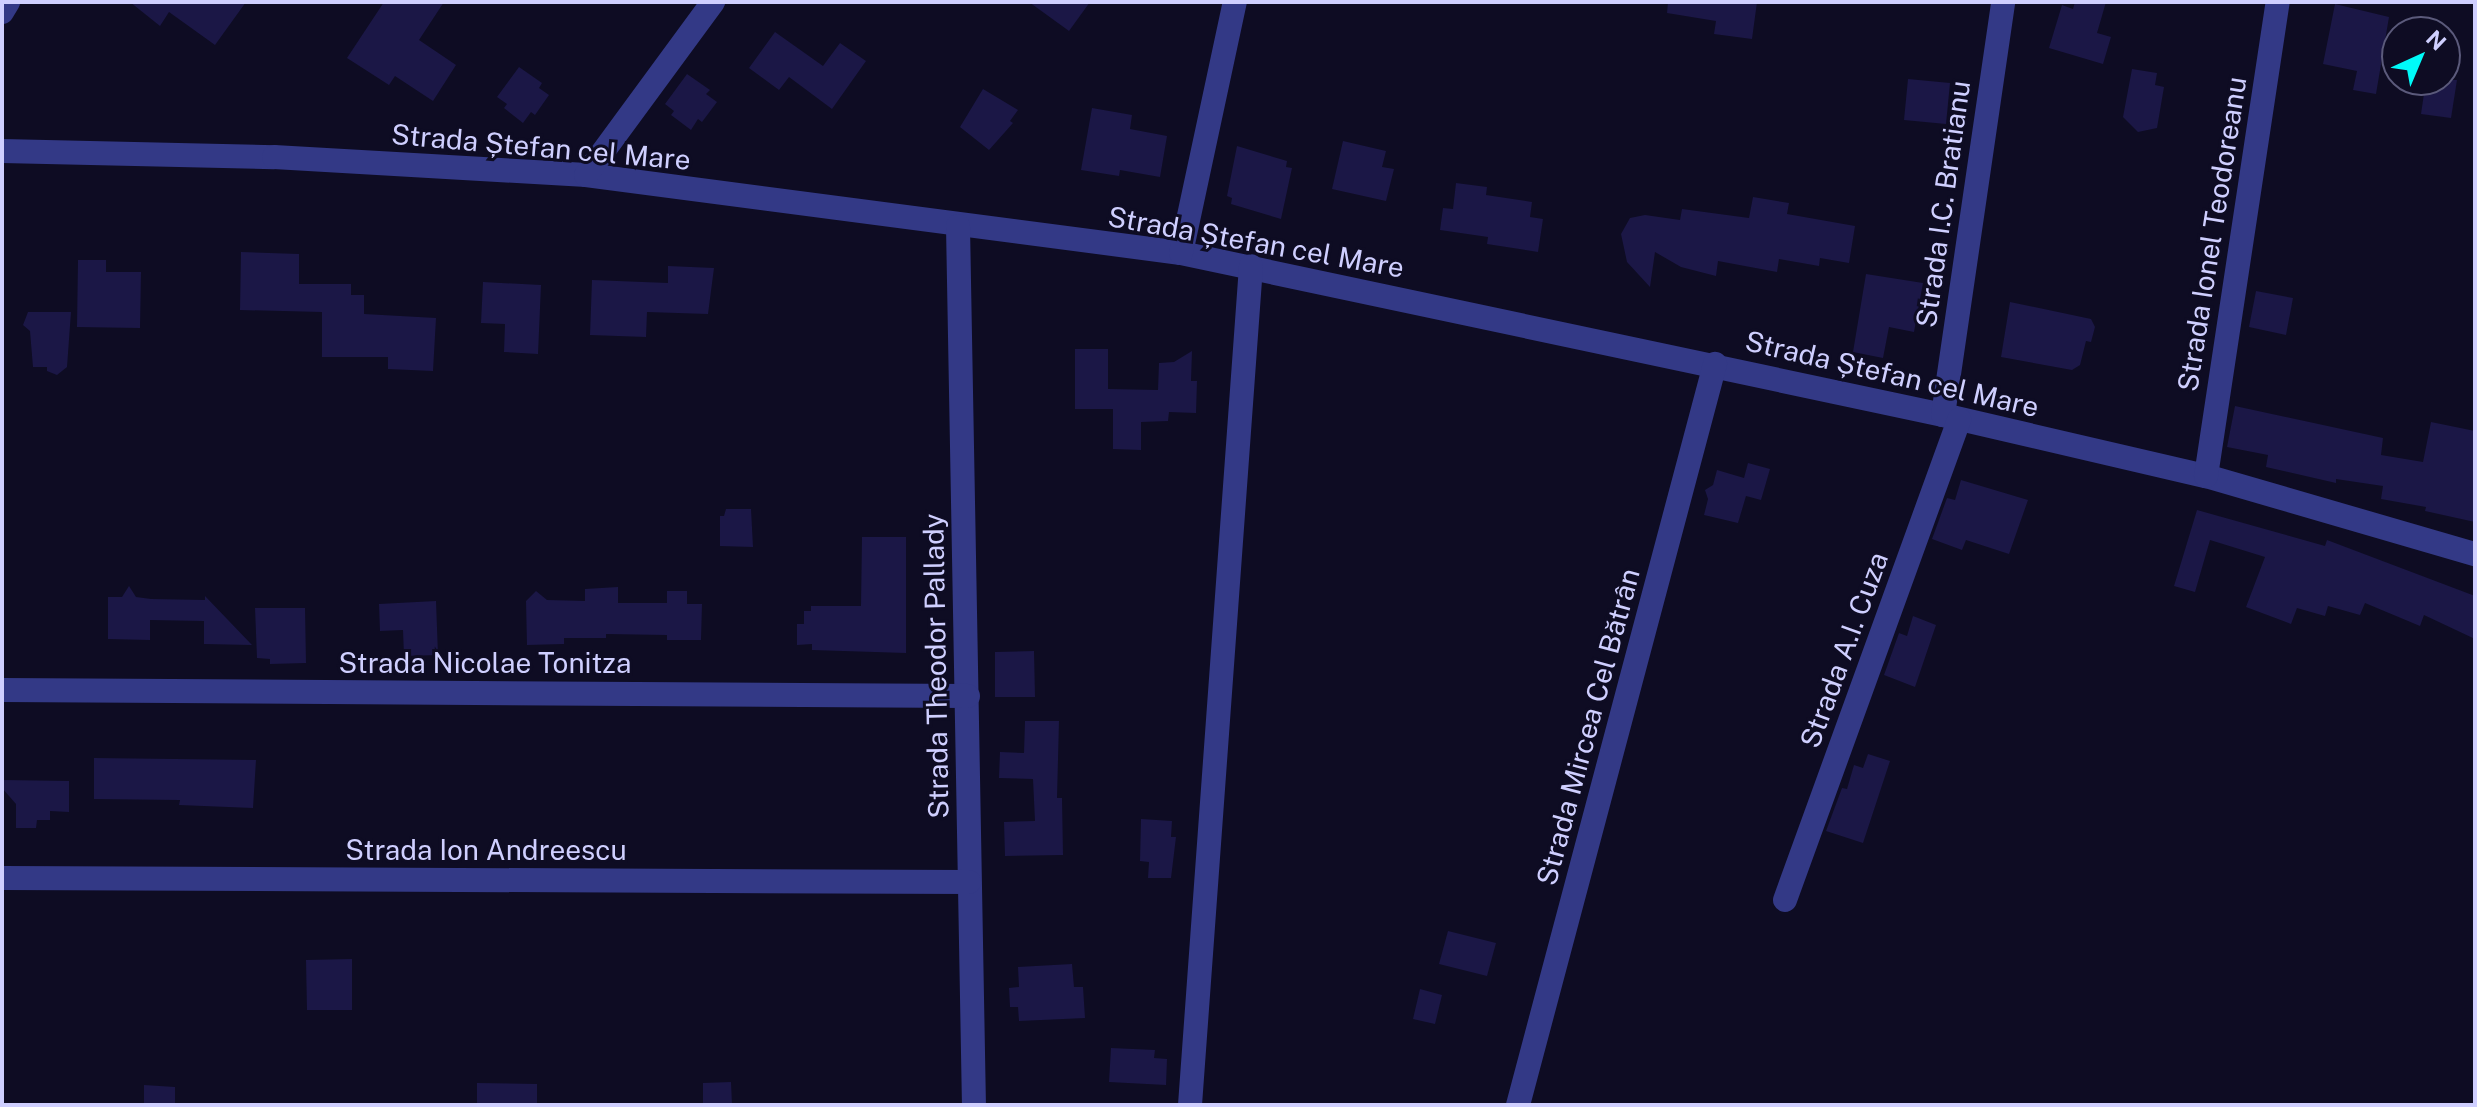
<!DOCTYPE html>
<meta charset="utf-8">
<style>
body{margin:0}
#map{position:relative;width:2477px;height:1107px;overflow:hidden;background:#0e0c23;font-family:"Public Sans",sans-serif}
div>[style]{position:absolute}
.building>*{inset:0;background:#1b1746}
.minor>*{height:24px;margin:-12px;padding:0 12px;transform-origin:12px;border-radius:12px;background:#333986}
span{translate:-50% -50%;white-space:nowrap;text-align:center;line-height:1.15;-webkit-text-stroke:6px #0e0c23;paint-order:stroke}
.street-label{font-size:28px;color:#cfcfff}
.frame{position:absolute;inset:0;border:4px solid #cfcfff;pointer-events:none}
.north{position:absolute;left:2381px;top:16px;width:80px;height:80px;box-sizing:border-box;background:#0e0c23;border:2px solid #5b5a7b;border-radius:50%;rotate:44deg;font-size:22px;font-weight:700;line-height:32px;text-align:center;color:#cfcfff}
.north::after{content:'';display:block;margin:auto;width:28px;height:36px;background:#00faf9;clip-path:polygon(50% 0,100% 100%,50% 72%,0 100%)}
</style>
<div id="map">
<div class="building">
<i style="clip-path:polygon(130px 2px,246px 2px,215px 45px,169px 12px,160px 26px)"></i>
<i style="clip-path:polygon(384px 2px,444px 2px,419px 40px,456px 65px,433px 101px,395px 76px,389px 85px,347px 58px)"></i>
<i style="clip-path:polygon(1029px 2px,1090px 2px,1069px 31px)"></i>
<i style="clip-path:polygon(1668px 2px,1757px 2px,1752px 39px,1714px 34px,1716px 21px,1667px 13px)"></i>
<i style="clip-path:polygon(2075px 2px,2106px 2px,2097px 33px,2111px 37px,2103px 64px,2049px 48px,2062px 5px,2073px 9px)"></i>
<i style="clip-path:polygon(2335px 4px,2389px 17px,2376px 94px,2353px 90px,2357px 71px,2323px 64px)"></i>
<i style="clip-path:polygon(775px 32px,823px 66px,840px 43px,866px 61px,832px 109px,789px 77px,779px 90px,749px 68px)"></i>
<i style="clip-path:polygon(519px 67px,542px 83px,539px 88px,549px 95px,535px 115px,531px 112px,523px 123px,504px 108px,507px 104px,497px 97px)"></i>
<i style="clip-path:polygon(2132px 69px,2157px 73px,2155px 85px,2164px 87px,2157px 128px,2138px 132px,2123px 117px)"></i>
<i style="clip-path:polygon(687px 74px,710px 90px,706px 94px,717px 102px,702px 122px,698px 119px,691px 130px,671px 115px,674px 111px,665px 104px)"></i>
<i style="clip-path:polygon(1908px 79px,1950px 83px,1946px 124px,1904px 120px)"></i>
<i style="clip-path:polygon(2426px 80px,2457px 80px,2451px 118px,2421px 114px)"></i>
<i style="clip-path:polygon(983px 89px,1018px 110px,1010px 121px,1013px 123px,989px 150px,960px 127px)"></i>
<i style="clip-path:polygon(1092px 108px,1132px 115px,1130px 129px,1167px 136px,1160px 177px,1120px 170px,1119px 176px,1081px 170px)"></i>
<i style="clip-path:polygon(1343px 141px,1386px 151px,1382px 167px,1394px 169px,1386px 201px,1332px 189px)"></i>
<i style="clip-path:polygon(1237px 146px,1287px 161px,1286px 167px,1292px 168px,1281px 219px,1231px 204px,1232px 198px,1227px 196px)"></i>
<i style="clip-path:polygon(1456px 183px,1487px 187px,1486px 195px,1532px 202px,1530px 217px,1543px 219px,1538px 252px,1487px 244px,1488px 237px,1440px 230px,1443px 208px,1453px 209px)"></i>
<i style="clip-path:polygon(1753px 197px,1789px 203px,1787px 214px,1855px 226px,1849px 263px,1820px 258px,1819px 266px,1779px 259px,1777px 272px,1718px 261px,1716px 276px,1681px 267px,1655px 252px,1650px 287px,1627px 262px,1621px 234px,1630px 218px,1645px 215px,1680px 220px,1682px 209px,1749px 218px)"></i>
<i style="clip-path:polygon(241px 252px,299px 254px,299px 284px,351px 284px,351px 295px,364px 295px,364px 314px,436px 318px,433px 371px,388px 369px,388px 357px,322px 357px,322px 312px,240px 310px)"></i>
<i style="clip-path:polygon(78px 260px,106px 260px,106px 272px,141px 272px,140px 328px,77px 327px)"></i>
<i style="clip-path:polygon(668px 266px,714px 268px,708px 314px,647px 312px,646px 337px,590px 335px,592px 280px,668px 283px)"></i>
<i style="clip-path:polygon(1866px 274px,1923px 283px,1914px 332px,1889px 327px,1883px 358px,1853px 352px)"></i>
<i style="clip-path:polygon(483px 282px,541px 285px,538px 354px,504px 352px,505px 324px,481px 323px)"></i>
<i style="clip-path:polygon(2256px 291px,2293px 298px,2286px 335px,2249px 327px)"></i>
<i style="clip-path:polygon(2010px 302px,2091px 319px,2095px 327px,2091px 342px,2086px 341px,2080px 365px,2072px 370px,2001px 357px)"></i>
<i style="clip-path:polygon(28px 312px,71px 312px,67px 367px,57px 375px,47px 371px,47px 367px,33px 367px,30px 331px,23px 325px)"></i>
<i style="clip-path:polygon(1075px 349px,1108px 349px,1108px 389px,1158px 390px,1159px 363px,1174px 362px,1192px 351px,1191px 381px,1197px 381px,1196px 413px,1169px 412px,1168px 421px,1141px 422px,1141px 450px,1113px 449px,1113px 409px,1075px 409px)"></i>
<i style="clip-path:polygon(2235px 406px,2383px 438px,2381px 455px,2423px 462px,2431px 422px,2475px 431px,2475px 522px,2425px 511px,2426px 507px,2381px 499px,2383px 486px,2336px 479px,2336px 483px,2266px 467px,2268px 455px,2227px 447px)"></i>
<i style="clip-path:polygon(1748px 463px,1770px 469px,1761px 500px,1746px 496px,1738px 523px,1704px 515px,1708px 499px,1705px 490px,1713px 485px,1717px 470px,1744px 478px)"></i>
<i style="clip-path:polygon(1961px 480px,2028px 500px,2009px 554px,1966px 540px,1962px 550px,1932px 539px,1947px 498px,1955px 500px)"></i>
<i style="clip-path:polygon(726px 509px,751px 509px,753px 547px,720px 546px,720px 516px,724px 516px)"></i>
<i style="clip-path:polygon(2197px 510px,2325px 546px,2327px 540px,2475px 596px,2475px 639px,2424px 615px,2420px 626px,2365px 603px,2360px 615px,2328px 606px,2325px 616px,2297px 608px,2291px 624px,2246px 607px,2265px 557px,2210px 540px,2195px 592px,2174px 586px)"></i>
<i style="clip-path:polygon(862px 537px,906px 537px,906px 653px,812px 650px,812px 644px,797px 645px,797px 624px,804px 624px,804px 611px,811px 611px,811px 606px,861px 606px)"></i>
<i style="clip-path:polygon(129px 586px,136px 597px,151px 599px,205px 600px,205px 596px,252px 645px,204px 644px,204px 621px,150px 620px,150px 640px,108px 639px,108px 597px,122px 597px)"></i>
<i style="clip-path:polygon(618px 587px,618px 603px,667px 603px,667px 591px,687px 591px,687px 604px,702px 604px,701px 640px,667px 640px,667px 635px,606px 634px,606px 638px,564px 638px,564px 644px,527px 645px,526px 601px,536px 591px,547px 600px,585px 601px,585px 589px)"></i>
<i style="clip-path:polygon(436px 601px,438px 655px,404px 656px,403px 630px,380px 631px,379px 604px)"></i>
<i style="clip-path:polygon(255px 608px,305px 608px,306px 663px,270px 664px,270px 659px,257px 658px)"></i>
<i style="clip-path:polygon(1913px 616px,1936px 625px,1915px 687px,1884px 675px,1899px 633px,1907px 636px)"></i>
<i style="clip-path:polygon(1034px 651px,1035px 697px,995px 697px,995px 652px)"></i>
<i style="clip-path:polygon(1025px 721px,1059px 721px,1057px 798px,1062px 798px,1063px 855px,1005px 856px,1004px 822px,1035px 821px,1033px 779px,999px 778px,1000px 752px,1024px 753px)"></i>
<i style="clip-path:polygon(1868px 754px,1890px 761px,1863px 843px,1826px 831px,1842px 788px,1847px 789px,1854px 765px,1863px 768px)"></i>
<i style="clip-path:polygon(94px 758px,256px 760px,253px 808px,179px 805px,180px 800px,94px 799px)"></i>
<i style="clip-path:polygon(2px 780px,69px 781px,69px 812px,50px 811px,50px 820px,37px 820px,36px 828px,16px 828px,16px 804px,2px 788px)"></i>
<i style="clip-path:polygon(1141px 819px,1172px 821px,1171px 837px,1176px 837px,1171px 878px,1148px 878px,1149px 862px,1140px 861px)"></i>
<i style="clip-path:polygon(1448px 931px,1496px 943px,1487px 976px,1439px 964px)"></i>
<i style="clip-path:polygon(352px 959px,352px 1010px,307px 1010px,306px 960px)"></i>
<i style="clip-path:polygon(1072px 964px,1074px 987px,1083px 987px,1085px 1018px,1019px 1021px,1018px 1007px,1010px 1007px,1009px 988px,1019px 987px,1018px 967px)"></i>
<i style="clip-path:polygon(1420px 989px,1442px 995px,1435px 1024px,1413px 1019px)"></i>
<i style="clip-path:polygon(1111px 1048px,1155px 1050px,1154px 1058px,1167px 1059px,1166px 1085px,1109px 1082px)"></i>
<i style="clip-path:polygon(731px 1082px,732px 1105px,703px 1105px,703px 1083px)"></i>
<i style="clip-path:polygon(477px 1083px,537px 1084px,537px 1105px,477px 1105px)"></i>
<i style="clip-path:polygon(144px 1085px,175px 1087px,175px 1105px,144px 1105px)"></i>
</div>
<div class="minor">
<i style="left:2px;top:12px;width:12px;rotate:-59deg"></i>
<i style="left:2px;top:151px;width:272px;rotate:1.3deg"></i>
<i style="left:274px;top:157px;width:313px;rotate:3.3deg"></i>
<i style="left:586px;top:175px;width:600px;rotate:7.47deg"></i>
<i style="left:1181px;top:253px;width:779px;rotate:12deg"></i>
<i style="left:1943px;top:415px;width:270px;rotate:13.1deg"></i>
<i style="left:2206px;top:476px;width:280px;rotate:16.2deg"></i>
<i style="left:586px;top:175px;width:215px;rotate:-53.7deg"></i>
<i style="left:958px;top:226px;width:879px;rotate:88.96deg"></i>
<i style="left:1181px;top:253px;width:257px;rotate:-77.9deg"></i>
<i style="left:1943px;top:415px;width:417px;rotate:-81.7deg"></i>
<i style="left:2206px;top:476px;width:479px;rotate:-81.4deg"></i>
<i style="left:2px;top:690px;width:966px;rotate:0.36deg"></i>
<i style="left:2px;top:878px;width:967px;rotate:0.24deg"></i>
<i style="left:1785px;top:900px;width:511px;rotate:-70.07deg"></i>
<i style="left:1190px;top:1105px;width:841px;rotate:-85.84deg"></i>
<i style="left:1518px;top:1105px;width:767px;rotate:-75.11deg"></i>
</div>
<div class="street-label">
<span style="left:541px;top:147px;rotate:5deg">Strada Ștefan cel Mare</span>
<span style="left:1943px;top:204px;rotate:-82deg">Strada I.C. Bratianu</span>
<span style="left:2212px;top:234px;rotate:-81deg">Strada Ionel Teodoreanu</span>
<span style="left:1256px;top:242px;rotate:10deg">Strada Ștefan cel Mare</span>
<span style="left:1892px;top:374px;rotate:13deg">Strada Ștefan cel Mare</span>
<span style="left:1844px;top:650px;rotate:-70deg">Strada A.I. Cuza</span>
<span style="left:485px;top:663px">Strada Nicolae Tonitza</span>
<span style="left:936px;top:666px;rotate:-91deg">Strada Theodor Pallady</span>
<span style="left:1588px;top:727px;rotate:-75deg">Strada Mircea Cel Bătrân</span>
<span style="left:486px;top:850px">Strada Ion Andreescu</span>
</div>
<div class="frame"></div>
<div class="north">N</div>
</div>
